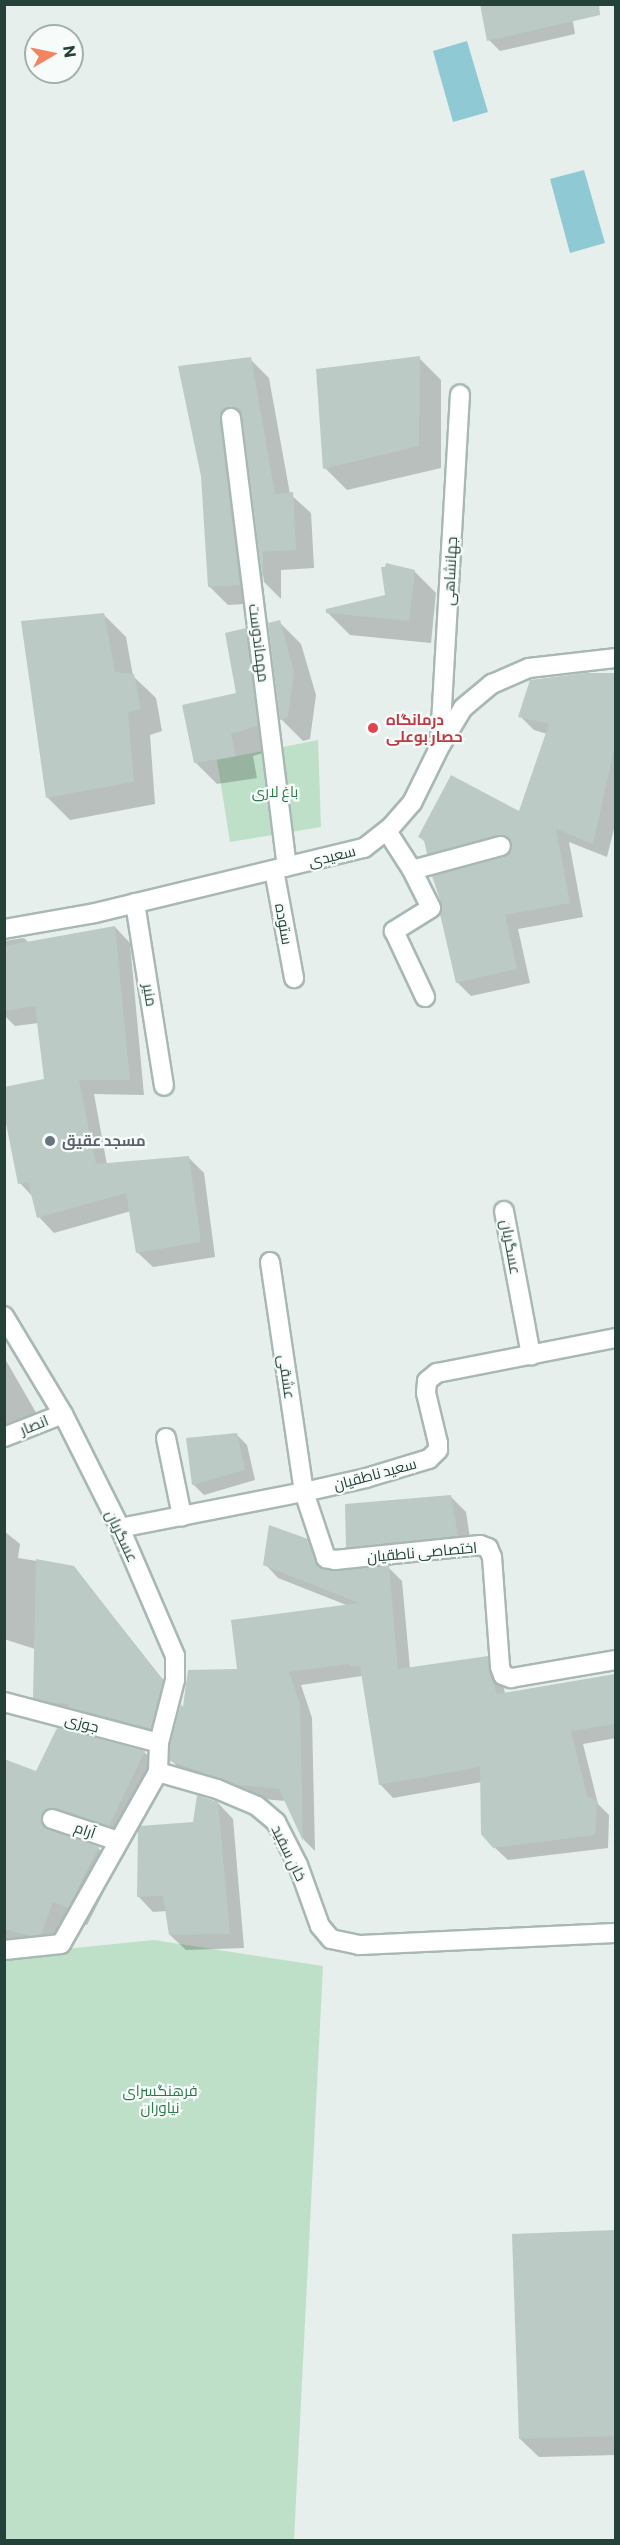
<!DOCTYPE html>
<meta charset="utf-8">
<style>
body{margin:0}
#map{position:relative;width:620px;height:2545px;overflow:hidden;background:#e6efeb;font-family:Commissioner,Cairo,sans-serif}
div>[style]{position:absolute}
.green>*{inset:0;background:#bfe0c8}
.water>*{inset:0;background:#8ec9d4}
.shadow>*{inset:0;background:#0003}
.building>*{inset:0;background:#bbcac4}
.roads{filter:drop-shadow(2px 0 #a8b8b2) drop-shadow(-2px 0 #a8b8b2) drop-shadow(0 2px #a8b8b2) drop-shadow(0 -2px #a8b8b2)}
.minor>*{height:18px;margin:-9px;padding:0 9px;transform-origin:9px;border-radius:9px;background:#fff}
.dots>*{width:16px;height:16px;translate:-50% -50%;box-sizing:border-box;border:3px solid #f7fbf9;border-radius:50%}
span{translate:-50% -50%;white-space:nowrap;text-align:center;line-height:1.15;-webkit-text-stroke:4.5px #f7fbf9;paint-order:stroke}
.street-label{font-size:15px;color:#24423a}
.health-label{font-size:15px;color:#be3a42;font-weight:700}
.left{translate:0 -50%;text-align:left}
.park-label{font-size:15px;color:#2d7a4b}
.worship-label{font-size:15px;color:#5b616d;font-weight:700}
.frame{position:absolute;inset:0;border:6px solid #24423a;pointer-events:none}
.north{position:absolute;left:24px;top:24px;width:60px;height:60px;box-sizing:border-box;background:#f7fbf9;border:2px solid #a3b1ad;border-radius:50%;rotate:81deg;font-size:16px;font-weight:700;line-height:24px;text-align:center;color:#24423a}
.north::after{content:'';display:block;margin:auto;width:21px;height:27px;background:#f4845f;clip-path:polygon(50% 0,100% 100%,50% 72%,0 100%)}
</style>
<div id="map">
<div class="green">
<i style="clip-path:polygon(318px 740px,321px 827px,230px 842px,217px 760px)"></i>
<i style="clip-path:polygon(154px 1940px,323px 1966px,294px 2540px,5px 2540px,5px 1955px)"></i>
</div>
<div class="water">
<i style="clip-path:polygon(467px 41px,488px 112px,453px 122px,433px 51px)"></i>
<i style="clip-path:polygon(584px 170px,605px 243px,570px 253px,550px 179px)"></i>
</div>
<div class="shadow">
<i style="clip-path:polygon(570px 4px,575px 34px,500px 51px,489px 40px)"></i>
<i style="clip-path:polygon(419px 358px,441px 380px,441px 468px,347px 490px,325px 468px)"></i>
<i style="clip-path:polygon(250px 359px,269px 378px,290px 494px,311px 513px,314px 568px,281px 570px,281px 599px,264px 582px,245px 424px,238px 439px,258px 603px,228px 605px,209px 586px,203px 475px,180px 367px)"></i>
<i style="clip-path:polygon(414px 571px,436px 593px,431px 643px,350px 635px,328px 613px,387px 596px)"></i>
<i style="clip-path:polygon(104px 615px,126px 637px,133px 676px,156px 698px,162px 731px,150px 735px,155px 804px,70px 820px,48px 798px,23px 622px)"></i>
<i style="clip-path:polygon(279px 622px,301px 644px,316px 695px,310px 739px,303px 741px,281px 719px)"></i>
<i style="clip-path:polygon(245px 630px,268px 652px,279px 748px,253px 756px,257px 778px,217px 784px,195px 762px,238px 694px)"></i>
<i style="clip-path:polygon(585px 674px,616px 675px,616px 821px,607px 857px,569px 842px,583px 917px,518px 929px,530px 983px,471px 996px,457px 982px,443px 903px,511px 854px,512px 849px,442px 868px,428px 854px,426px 843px,420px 837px,520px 813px,547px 734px,534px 730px,520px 716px)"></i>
<i style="clip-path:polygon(115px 927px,130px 943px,144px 1095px,94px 1094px,107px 1165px,189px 1158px,204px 1173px,215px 1257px,153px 1267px,137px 1252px,131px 1211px,54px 1233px,39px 1217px,33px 1197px,20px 1183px,46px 1080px,39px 1023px,15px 1026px,4px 1015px,4px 941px,24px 938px,29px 943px)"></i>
<i style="clip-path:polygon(4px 1357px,42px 1423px,4px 1438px)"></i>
<i style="clip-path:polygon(236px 1434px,247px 1445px,255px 1480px,204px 1495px,193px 1484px)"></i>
<i style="clip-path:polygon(451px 1497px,466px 1512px,472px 1551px,363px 1562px,348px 1547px)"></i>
<i style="clip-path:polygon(4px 1531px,20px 1544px,18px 1558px,74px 1567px,175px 1695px,163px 1740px,47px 1710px,34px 1697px,35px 1649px,4px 1639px)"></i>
<i style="clip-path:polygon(307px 1540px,321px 1554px,326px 1571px,336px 1573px,388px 1567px,402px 1581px,410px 1669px,487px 1657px,501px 1670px,505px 1694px,616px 1675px,616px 1738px,583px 1744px,598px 1804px,609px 1815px,608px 1848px,508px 1860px,494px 1847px,482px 1782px,393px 1798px,380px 1784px,362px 1676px,301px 1685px,312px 1718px,315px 1851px,304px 1840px,286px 1801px,251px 1798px,185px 1774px,171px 1760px,184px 1710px,239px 1670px,349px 1606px,278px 1578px,265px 1564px)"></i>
<i style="clip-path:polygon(144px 1752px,163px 1771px,128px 1844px,68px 1826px,58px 1835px,98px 1848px,117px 1866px,87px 1925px,72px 1920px,59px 1953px,4px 1941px,4px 1775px,37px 1772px)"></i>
<i style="clip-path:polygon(218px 1803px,233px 1819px,244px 1948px,186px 1950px,170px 1935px,167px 1911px,153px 1912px,138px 1896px,195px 1823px)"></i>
<i style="clip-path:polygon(616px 2232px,616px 2455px,539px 2457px,520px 2439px,513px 2235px)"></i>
</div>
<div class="building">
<i style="clip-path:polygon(480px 4px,599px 4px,600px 15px,487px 41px)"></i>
<i style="clip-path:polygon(420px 356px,419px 446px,323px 469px,316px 369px)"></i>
<i style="clip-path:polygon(251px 357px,275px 494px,293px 492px,296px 550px,263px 552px,263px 583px,242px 417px,236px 408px,225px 409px,220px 419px,240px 585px,208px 587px,201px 476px,178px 366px)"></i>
<i style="clip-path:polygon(386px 563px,415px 570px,409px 621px,326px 613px,326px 609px,385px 595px,381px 567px,385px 567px)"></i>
<i style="clip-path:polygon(104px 613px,115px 672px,134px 674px,141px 709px,128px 713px,134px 782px,46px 798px,21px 621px)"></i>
<i style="clip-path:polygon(280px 620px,294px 672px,288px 717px,280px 720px,268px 623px)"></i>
<i style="clip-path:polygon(246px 628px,258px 726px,231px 734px,236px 756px,194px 763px,182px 705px,236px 693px,225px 633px)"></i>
<i style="clip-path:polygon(585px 673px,615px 673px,615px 746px,593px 844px,556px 829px,570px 903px,505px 915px,517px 969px,456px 983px,440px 914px,441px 903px,432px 876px,504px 857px,509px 853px,512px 844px,508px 838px,499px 835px,427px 854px,424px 840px,418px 837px,451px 775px,519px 811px,549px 724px,518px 717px,530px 680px)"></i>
<i style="clip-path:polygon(115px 926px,130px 1080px,79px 1080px,96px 1164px,189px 1156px,201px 1242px,136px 1253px,126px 1193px,37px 1218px,28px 1182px,18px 1184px,4px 1113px,4px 1087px,44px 1079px,35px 1006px,4px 1011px,4px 946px)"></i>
<i style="clip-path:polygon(237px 1433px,245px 1470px,192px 1485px,186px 1438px)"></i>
<i style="clip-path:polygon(451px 1495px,458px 1536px,346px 1548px,345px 1504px)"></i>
<i style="clip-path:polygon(269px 1525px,308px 1539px,316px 1562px,324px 1569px,336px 1571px,389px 1566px,398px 1669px,488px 1656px,489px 1671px,497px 1694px,615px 1674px,615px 1724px,571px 1731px,587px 1796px,597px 1801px,595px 1835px,493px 1848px,481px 1834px,480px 1767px,379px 1785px,360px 1666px,349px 1666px,349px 1664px,289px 1672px,300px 1703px,303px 1841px,279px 1789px,237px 1785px,170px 1761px,170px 1745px,181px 1704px,183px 1707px,188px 1670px,237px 1669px,231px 1620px,359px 1603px,263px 1565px)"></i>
<i style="clip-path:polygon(36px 1559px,74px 1566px,163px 1681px,151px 1729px,67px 1707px,69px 1704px,53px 1703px,33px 1698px)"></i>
<i style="clip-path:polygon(57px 1728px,145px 1751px,109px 1826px,55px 1808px,49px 1808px,42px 1815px,41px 1822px,48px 1829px,99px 1847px,68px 1908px,53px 1902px,41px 1935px,31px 1936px,4px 1929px,4px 1759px,36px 1771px)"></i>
<i style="clip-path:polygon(197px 1795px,218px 1802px,230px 1934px,169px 1935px,163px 1896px,137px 1897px,138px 1830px,140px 1826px,193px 1822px)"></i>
<i style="clip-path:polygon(615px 2230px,615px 2436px,519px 2439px,512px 2234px)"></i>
</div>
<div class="roads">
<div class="minor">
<i style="left:231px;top:418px;width:452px;rotate:82.9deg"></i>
<i style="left:440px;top:741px;width:347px;rotate:-86.7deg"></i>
<i style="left:387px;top:831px;width:46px;rotate:57.3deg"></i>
<i style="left:412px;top:870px;width:42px;rotate:63.4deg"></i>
<i style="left:431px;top:908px;width:44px;rotate:148.1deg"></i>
<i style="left:394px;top:931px;width:73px;rotate:64.8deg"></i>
<i style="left:274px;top:870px;width:110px;rotate:79.5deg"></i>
<i style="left:412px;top:870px;width:92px;rotate:-15.1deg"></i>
<i style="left:135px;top:903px;width:185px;rotate:81deg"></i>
<i style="left:4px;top:929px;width:92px;rotate:-10deg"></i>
<i style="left:95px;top:913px;width:277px;rotate:-13.6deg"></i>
<i style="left:364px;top:848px;width:33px;rotate:-38deg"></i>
<i style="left:390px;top:828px;width:33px;rotate:-49deg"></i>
<i style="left:412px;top:803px;width:64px;rotate:-63.8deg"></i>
<i style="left:440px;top:746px;width:44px;rotate:-58.8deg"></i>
<i style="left:463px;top:708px;width:38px;rotate:-40deg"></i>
<i style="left:492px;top:684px;width:40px;rotate:-23.4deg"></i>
<i style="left:529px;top:668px;width:88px;rotate:-6.6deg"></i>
<i style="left:504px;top:1211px;width:147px;rotate:79.4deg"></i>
<i style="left:270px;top:1262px;width:232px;rotate:81.6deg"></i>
<i style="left:304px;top:1492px;width:70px;rotate:71.6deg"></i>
<i style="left:326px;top:1558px;width:9px;rotate:13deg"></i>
<i style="left:335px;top:1560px;width:146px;rotate:-5.9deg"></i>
<i style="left:480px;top:1545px;width:9px;rotate:21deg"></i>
<i style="left:488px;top:1548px;width:10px;rotate:66deg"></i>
<i style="left:492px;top:1557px;width:110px;rotate:85.8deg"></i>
<i style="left:500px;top:1667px;width:9px;rotate:69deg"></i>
<i style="left:503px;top:1675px;width:9px;rotate:21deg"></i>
<i style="left:511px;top:1678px;width:107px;rotate:-9.7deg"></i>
<i style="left:4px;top:1316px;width:114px;rotate:59deg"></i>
<i style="left:63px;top:1414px;width:127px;rotate:63.4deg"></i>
<i style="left:120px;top:1528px;width:139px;rotate:66.7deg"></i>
<i style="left:175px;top:1656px;width:24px;rotate:90deg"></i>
<i style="left:175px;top:1680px;width:65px;rotate:104.3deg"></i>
<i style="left:159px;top:1743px;width:29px;rotate:92deg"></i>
<i style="left:158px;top:1772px;width:197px;rotate:119.4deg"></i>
<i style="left:61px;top:1944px;width:57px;rotate:174deg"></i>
<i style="left:4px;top:1437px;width:63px;rotate:-21.3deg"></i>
<i style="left:166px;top:1438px;width:80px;rotate:78.4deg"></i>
<i style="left:120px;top:1528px;width:187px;rotate:-11.1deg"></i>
<i style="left:304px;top:1492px;width:64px;rotate:-12.7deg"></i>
<i style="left:366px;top:1478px;width:66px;rotate:-16.8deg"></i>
<i style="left:429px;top:1459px;width:13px;rotate:-45deg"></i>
<i style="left:438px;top:1450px;width:7px;rotate:-90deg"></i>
<i style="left:438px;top:1443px;width:51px;rotate:-103.5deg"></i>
<i style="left:426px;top:1393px;width:12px;rotate:-85deg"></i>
<i style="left:427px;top:1381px;width:13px;rotate:-39deg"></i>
<i style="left:437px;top:1373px;width:182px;rotate:-11.1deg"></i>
<i style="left:4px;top:1702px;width:160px;rotate:14.8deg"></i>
<i style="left:158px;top:1772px;width:61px;rotate:16.1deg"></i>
<i style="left:217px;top:1789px;width:43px;rotate:23deg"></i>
<i style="left:257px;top:1806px;width:25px;rotate:40deg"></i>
<i style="left:276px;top:1822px;width:48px;rotate:62.9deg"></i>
<i style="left:298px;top:1865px;width:65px;rotate:70.2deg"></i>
<i style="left:320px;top:1926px;width:17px;rotate:50deg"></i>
<i style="left:331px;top:1939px;width:29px;rotate:12deg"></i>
<i style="left:359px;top:1945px;width:257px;rotate:-2.7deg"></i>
<i style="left:52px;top:1819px;width:70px;rotate:18.4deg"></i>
</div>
</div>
<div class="dots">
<i style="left:373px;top:728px;background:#e0444e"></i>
<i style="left:50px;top:1141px;background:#6b7280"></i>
</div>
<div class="street-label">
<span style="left:450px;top:571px;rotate:-87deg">جهانشاهی</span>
<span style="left:259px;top:643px;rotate:83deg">مهماندوست</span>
<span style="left:332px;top:856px;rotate:-14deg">سعیدی</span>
<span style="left:284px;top:924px;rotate:80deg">ستوده</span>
<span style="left:150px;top:995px;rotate:81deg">منیر</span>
<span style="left:511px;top:1247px;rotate:80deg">عسگریان</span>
<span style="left:287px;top:1377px;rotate:82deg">عشقی</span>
<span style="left:34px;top:1425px;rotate:-22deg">انصار</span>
<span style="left:375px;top:1474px;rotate:-15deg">سعید ناطقیان</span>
<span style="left:122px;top:1536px;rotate:65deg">عسگریان</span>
<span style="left:422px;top:1552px;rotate:-5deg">اختصاصی ناطقیان</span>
<span style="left:82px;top:1723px;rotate:15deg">جوزی</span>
<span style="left:85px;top:1830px;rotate:19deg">آرام</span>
<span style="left:289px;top:1853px;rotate:64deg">خان سفید</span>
</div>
<div class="health-label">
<span class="left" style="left:386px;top:728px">درمانگاه<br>حصار بوعلی</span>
</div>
<div class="park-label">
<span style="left:275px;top:792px">باغ لاری</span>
<span style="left:160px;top:2099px">فرهنگسرای<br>نیاوران</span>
</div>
<div class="worship-label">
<span class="left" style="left:62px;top:1141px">مسجد عقیق</span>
</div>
<div class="frame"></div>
<div class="north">N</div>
</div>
